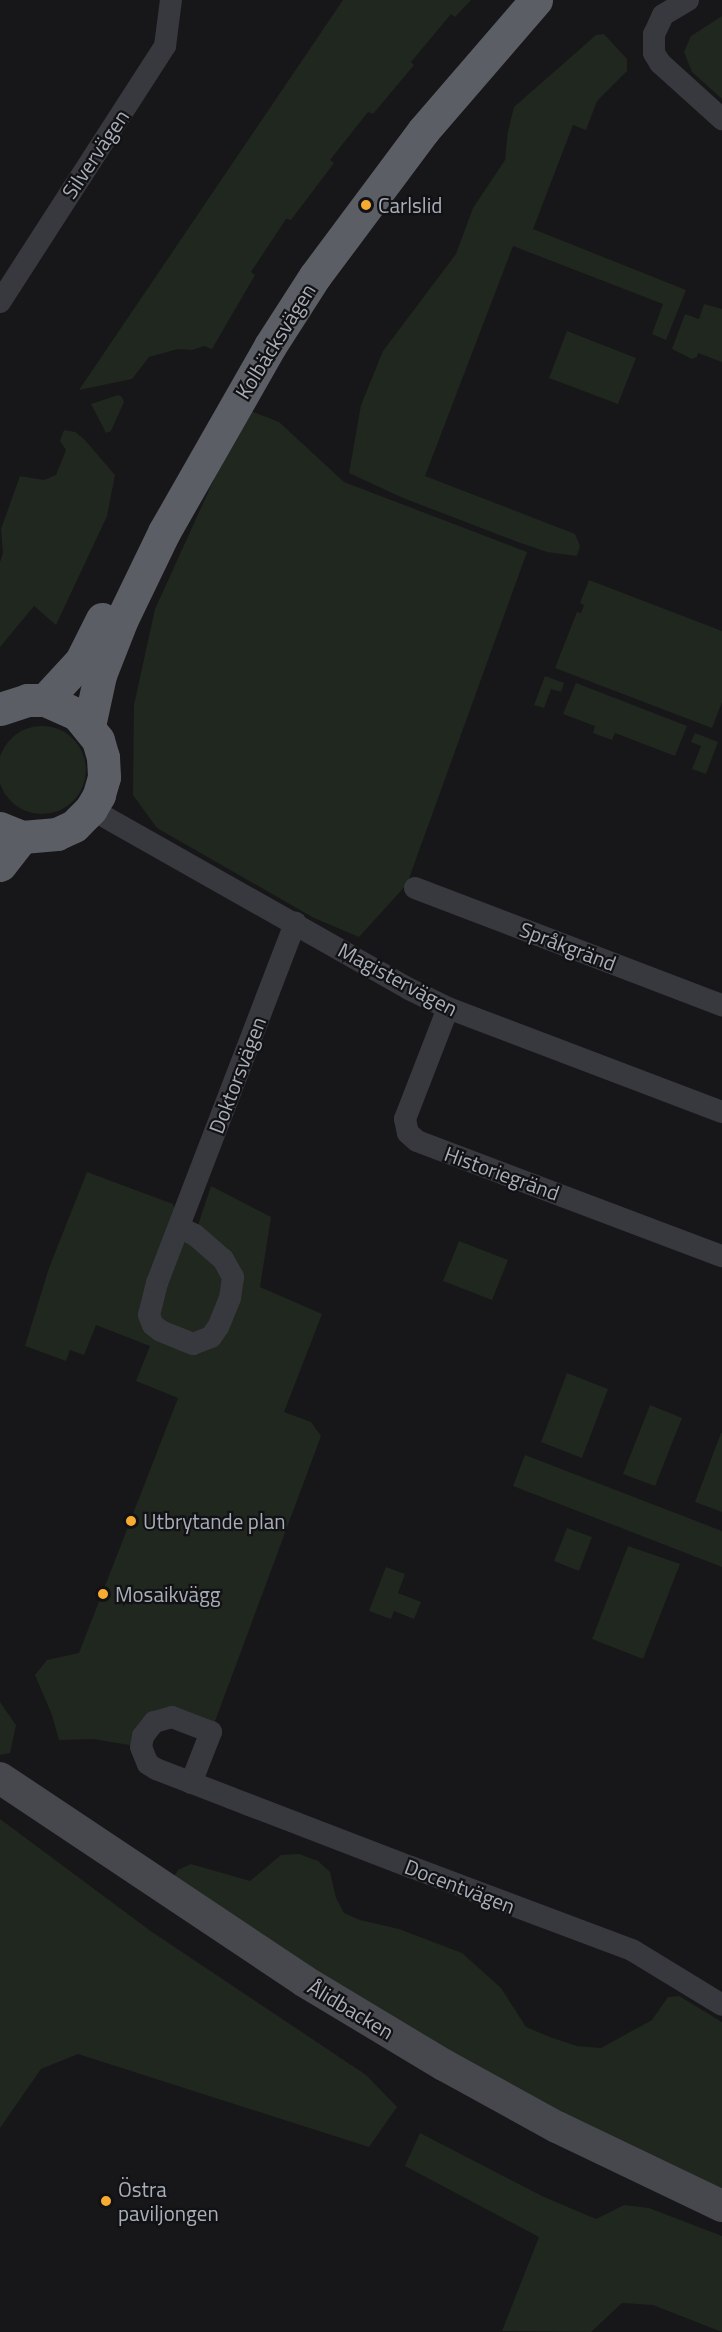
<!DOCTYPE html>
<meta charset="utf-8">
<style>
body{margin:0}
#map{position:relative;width:722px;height:2332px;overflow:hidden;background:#171719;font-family:"Titillium Web",sans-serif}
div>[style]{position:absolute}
.green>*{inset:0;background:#1f271f}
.round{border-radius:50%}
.minor>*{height:22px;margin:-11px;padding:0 11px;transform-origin:11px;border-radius:11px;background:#38393e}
.secondary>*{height:32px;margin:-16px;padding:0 16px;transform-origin:16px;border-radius:16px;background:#46484e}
.trunk>*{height:33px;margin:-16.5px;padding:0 16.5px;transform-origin:16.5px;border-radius:16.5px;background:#5c5e66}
.dots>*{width:16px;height:16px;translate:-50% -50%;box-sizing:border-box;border:3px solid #121214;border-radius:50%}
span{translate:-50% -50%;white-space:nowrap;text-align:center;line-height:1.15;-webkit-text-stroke:4.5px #121214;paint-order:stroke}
.street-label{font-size:21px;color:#a8aeb9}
.poi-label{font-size:21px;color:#a8aeb9}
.left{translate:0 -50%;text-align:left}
</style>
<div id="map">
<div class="green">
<i style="clip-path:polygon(343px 0,471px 0,455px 17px,451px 14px,411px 62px,414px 65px,373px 114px,368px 112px,330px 160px,334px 163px,291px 220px,286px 219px,251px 272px,255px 275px,212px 349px,204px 346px,192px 350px,178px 349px,149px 357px,132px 379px,79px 390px)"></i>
<i style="clip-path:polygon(722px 16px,722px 99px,692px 72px,684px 52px,691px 36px)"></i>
<i style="clip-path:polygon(604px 34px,627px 59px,627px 71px,597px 101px,586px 130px,573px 125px,533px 229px,686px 290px,666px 340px,652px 334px,663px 304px,513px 246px,425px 476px,575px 534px,580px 546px,577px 556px,547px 552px,518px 542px,403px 498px,349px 473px,361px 405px,383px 351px,456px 254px,473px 208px,505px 160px,508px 131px,514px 107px,596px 35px)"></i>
<i style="clip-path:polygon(704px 304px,722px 309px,722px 362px,698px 353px,697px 357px,692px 359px,672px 349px,685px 314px,699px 319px)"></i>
<i style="clip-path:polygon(567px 331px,636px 358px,618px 404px,549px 378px)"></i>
<i style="clip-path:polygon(118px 395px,122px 397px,124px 402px,111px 431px,106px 433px,91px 404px)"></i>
<i style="clip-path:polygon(246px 409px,279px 422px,344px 482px,527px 552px,407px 884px,359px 937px,314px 918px,157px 828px,133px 795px,134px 705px,155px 609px)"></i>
<i style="clip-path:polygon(64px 430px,75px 432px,84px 439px,115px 475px,107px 516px,56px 625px,34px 606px,0 647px,0 562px,3px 553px,1px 529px,20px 476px,44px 480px,56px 475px,66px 450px,60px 441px)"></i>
<i style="clip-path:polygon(589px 580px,722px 631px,722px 702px,712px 728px,555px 668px,577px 612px,581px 613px,584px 605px,580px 603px)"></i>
<i style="clip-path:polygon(545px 676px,564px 683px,561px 692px,551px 689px,544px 708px,534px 705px)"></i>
<i style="clip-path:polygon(576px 683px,687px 726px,675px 756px,615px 733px,612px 740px,593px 733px,595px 726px,563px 714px)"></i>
<i class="round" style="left:-2px;top:726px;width:88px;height:88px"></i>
<i style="clip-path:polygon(695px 733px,718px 742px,706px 774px,692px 769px,701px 746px,691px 742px)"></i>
<i style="clip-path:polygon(87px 1172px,173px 1204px,179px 1227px,195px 1234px,211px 1186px,271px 1217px,260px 1287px,322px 1314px,284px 1412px,311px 1422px,321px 1436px,211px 1732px,172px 1717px,141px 1747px,93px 1739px,59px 1740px,52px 1715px,35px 1675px,47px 1660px,79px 1653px,178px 1398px,136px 1381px,150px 1346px,96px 1325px,84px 1355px,70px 1350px,66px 1361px,25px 1346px,49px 1268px)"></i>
<i style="clip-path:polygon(459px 1241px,508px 1260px,492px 1300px,443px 1281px)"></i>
<i style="clip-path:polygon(567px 1373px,608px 1389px,582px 1458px,541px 1442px)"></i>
<i style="clip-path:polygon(650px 1405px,682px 1418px,655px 1486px,623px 1474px)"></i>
<i style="clip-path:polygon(721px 1433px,722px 1433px,722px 1512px,695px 1502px)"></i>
<i style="clip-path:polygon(525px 1455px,722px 1531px,722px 1567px,513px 1486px)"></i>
<i style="clip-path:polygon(567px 1528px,592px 1537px,579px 1571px,554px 1561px)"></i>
<i style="clip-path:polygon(628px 1546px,680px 1564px,643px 1659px,592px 1639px)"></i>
<i style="clip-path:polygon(386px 1567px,405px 1574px,398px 1593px,421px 1602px,414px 1619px,394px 1611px,391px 1619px,369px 1611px)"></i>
<i style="clip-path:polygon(0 1702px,16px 1725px,10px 1753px,0 1755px)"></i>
<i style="clip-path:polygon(0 1819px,152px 1932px,366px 2075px,397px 2107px,369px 2147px,78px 2054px,41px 2069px,0 2128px)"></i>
<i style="clip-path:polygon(299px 1854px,318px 1861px,330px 1872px,336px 1898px,344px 1913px,360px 1920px,399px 1929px,462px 1953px,501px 1988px,526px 2027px,550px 2037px,577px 2046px,601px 2048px,652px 2020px,668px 1997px,679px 1996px,722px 2022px,722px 2206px,166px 1890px,178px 1870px,191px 1864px,250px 1881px,281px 1855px)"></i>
<i style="clip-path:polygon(420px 2133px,544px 2197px,596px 2219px,624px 2205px,649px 2208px,722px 2236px,722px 2332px,653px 2305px,622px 2303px,591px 2332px,502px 2331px,539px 2237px,405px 2166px)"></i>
</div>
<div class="minor">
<i style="left:688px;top:0;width:29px;rotate:149deg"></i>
<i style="left:663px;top:15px;width:21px;rotate:115deg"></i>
<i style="left:654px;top:34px;width:19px;rotate:90deg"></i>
<i style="left:654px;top:53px;width:12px;rotate:59deg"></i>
<i style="left:660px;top:63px;width:84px;rotate:42.1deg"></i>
<i style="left:0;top:302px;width:305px;rotate:-57.2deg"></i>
<i style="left:165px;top:46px;width:46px;rotate:-82.6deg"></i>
<i style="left:91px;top:809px;width:365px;rotate:29.5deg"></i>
<i style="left:409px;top:989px;width:43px;rotate:26deg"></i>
<i style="left:448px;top:1008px;width:293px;rotate:20.8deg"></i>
<i style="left:415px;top:888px;width:329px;rotate:20.9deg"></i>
<i style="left:448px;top:1008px;width:119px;rotate:111.2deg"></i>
<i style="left:405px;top:1119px;width:14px;rotate:78deg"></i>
<i style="left:408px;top:1133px;width:12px;rotate:42deg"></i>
<i style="left:417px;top:1141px;width:326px;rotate:20.7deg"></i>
<i style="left:179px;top:1227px;width:18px;rotate:27deg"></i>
<i style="left:195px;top:1235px;width:37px;rotate:41deg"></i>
<i style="left:223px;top:1259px;width:21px;rotate:61deg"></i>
<i style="left:233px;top:1277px;width:21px;rotate:98deg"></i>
<i style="left:230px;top:1298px;width:31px;rotate:112deg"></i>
<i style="left:218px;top:1327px;width:12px;rotate:125deg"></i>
<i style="left:211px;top:1337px;width:19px;rotate:159deg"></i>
<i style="left:193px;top:1344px;width:35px;rotate:-158deg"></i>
<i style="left:161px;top:1331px;width:10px;rotate:-143deg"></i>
<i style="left:153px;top:1325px;width:11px;rotate:-112deg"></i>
<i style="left:149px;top:1315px;width:33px;rotate:-76deg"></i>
<i style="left:157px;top:1283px;width:386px;rotate:-69deg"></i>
<i style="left:191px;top:1783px;width:55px;rotate:-68.6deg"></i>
<i style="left:211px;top:1732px;width:42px;rotate:-159deg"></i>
<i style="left:172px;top:1717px;width:19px;rotate:164deg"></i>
<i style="left:154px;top:1722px;width:18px;rotate:128deg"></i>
<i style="left:143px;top:1736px;width:11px;rotate:100deg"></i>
<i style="left:141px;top:1747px;width:18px;rotate:68deg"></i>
<i style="left:148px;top:1764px;width:9px;rotate:32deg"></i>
<i style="left:156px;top:1769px;width:80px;rotate:21.1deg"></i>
<i style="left:231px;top:1798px;width:193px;rotate:21deg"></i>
<i style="left:411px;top:1867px;width:236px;rotate:20.6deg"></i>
<i style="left:632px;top:1950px;width:105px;rotate:31.4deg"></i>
</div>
<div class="secondary">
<i style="left:0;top:1778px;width:366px;rotate:33.7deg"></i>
<i style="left:304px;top:1981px;width:163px;rotate:31deg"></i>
<i style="left:444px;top:2065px;width:129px;rotate:28.8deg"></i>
<i style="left:557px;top:2127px;width:183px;rotate:25.6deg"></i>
</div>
<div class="trunk">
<i style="left:45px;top:700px;width:53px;rotate:-47.3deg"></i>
<i style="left:81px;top:661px;width:47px;rotate:-63.4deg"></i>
<i style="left:0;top:709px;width:28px;rotate:-18deg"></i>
<i style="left:27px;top:700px;width:18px"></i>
<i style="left:45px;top:700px;width:35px;rotate:24deg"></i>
<i style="left:77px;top:714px;width:33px;rotate:51deg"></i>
<i style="left:98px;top:740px;width:18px;rotate:74deg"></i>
<i style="left:103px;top:757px;width:20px;rotate:87deg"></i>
<i style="left:104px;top:777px;width:19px;rotate:106deg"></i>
<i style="left:99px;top:795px;width:16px;rotate:120deg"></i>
<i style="left:91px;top:809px;width:24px;rotate:135deg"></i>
<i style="left:74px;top:826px;width:19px;rotate:155deg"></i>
<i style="left:57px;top:834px;width:35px;rotate:175deg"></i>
<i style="left:22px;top:837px;width:24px;rotate:-158deg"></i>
<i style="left:89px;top:726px;width:52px;rotate:-77.8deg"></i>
<i style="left:100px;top:675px;width:60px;rotate:-68.6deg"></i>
<i style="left:122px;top:619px;width:97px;rotate:-64.2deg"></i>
<i style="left:164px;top:532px;width:214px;rotate:-60.3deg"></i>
<i style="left:270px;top:346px;width:83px;rotate:-57.3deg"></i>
<i style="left:315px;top:276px;width:181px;rotate:-53.3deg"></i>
<i style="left:423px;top:131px;width:173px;rotate:-49.2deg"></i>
<i style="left:0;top:865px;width:36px;rotate:-52deg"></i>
</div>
<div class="dots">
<i style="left:366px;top:205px;background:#f7ac31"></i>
<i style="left:131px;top:1521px;background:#f7ac31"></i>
<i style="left:103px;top:1594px;background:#f7ac31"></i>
<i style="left:106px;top:2201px;background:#f7ac31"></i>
</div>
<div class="street-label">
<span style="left:95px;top:154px;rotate:-56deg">Silvervägen</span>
<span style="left:275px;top:341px;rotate:-58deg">Kolbäcksvägen</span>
<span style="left:568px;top:946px;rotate:21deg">Språkgränd</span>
<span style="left:398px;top:979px;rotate:28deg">Magistervägen</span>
<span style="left:237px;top:1075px;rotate:-69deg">Doktorsvägen</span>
<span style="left:502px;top:1173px;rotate:20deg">Historiegränd</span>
<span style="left:460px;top:1886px;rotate:21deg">Docentvägen</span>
<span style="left:351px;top:2009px;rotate:31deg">Ålidbacken</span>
</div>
<div class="poi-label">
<span class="left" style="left:378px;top:205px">Carlslid</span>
<span class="left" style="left:143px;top:1521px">Utbrytande plan</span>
<span class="left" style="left:115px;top:1594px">Mosaikvägg</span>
<span class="left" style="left:118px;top:2201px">Östra<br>paviljongen</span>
</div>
</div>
